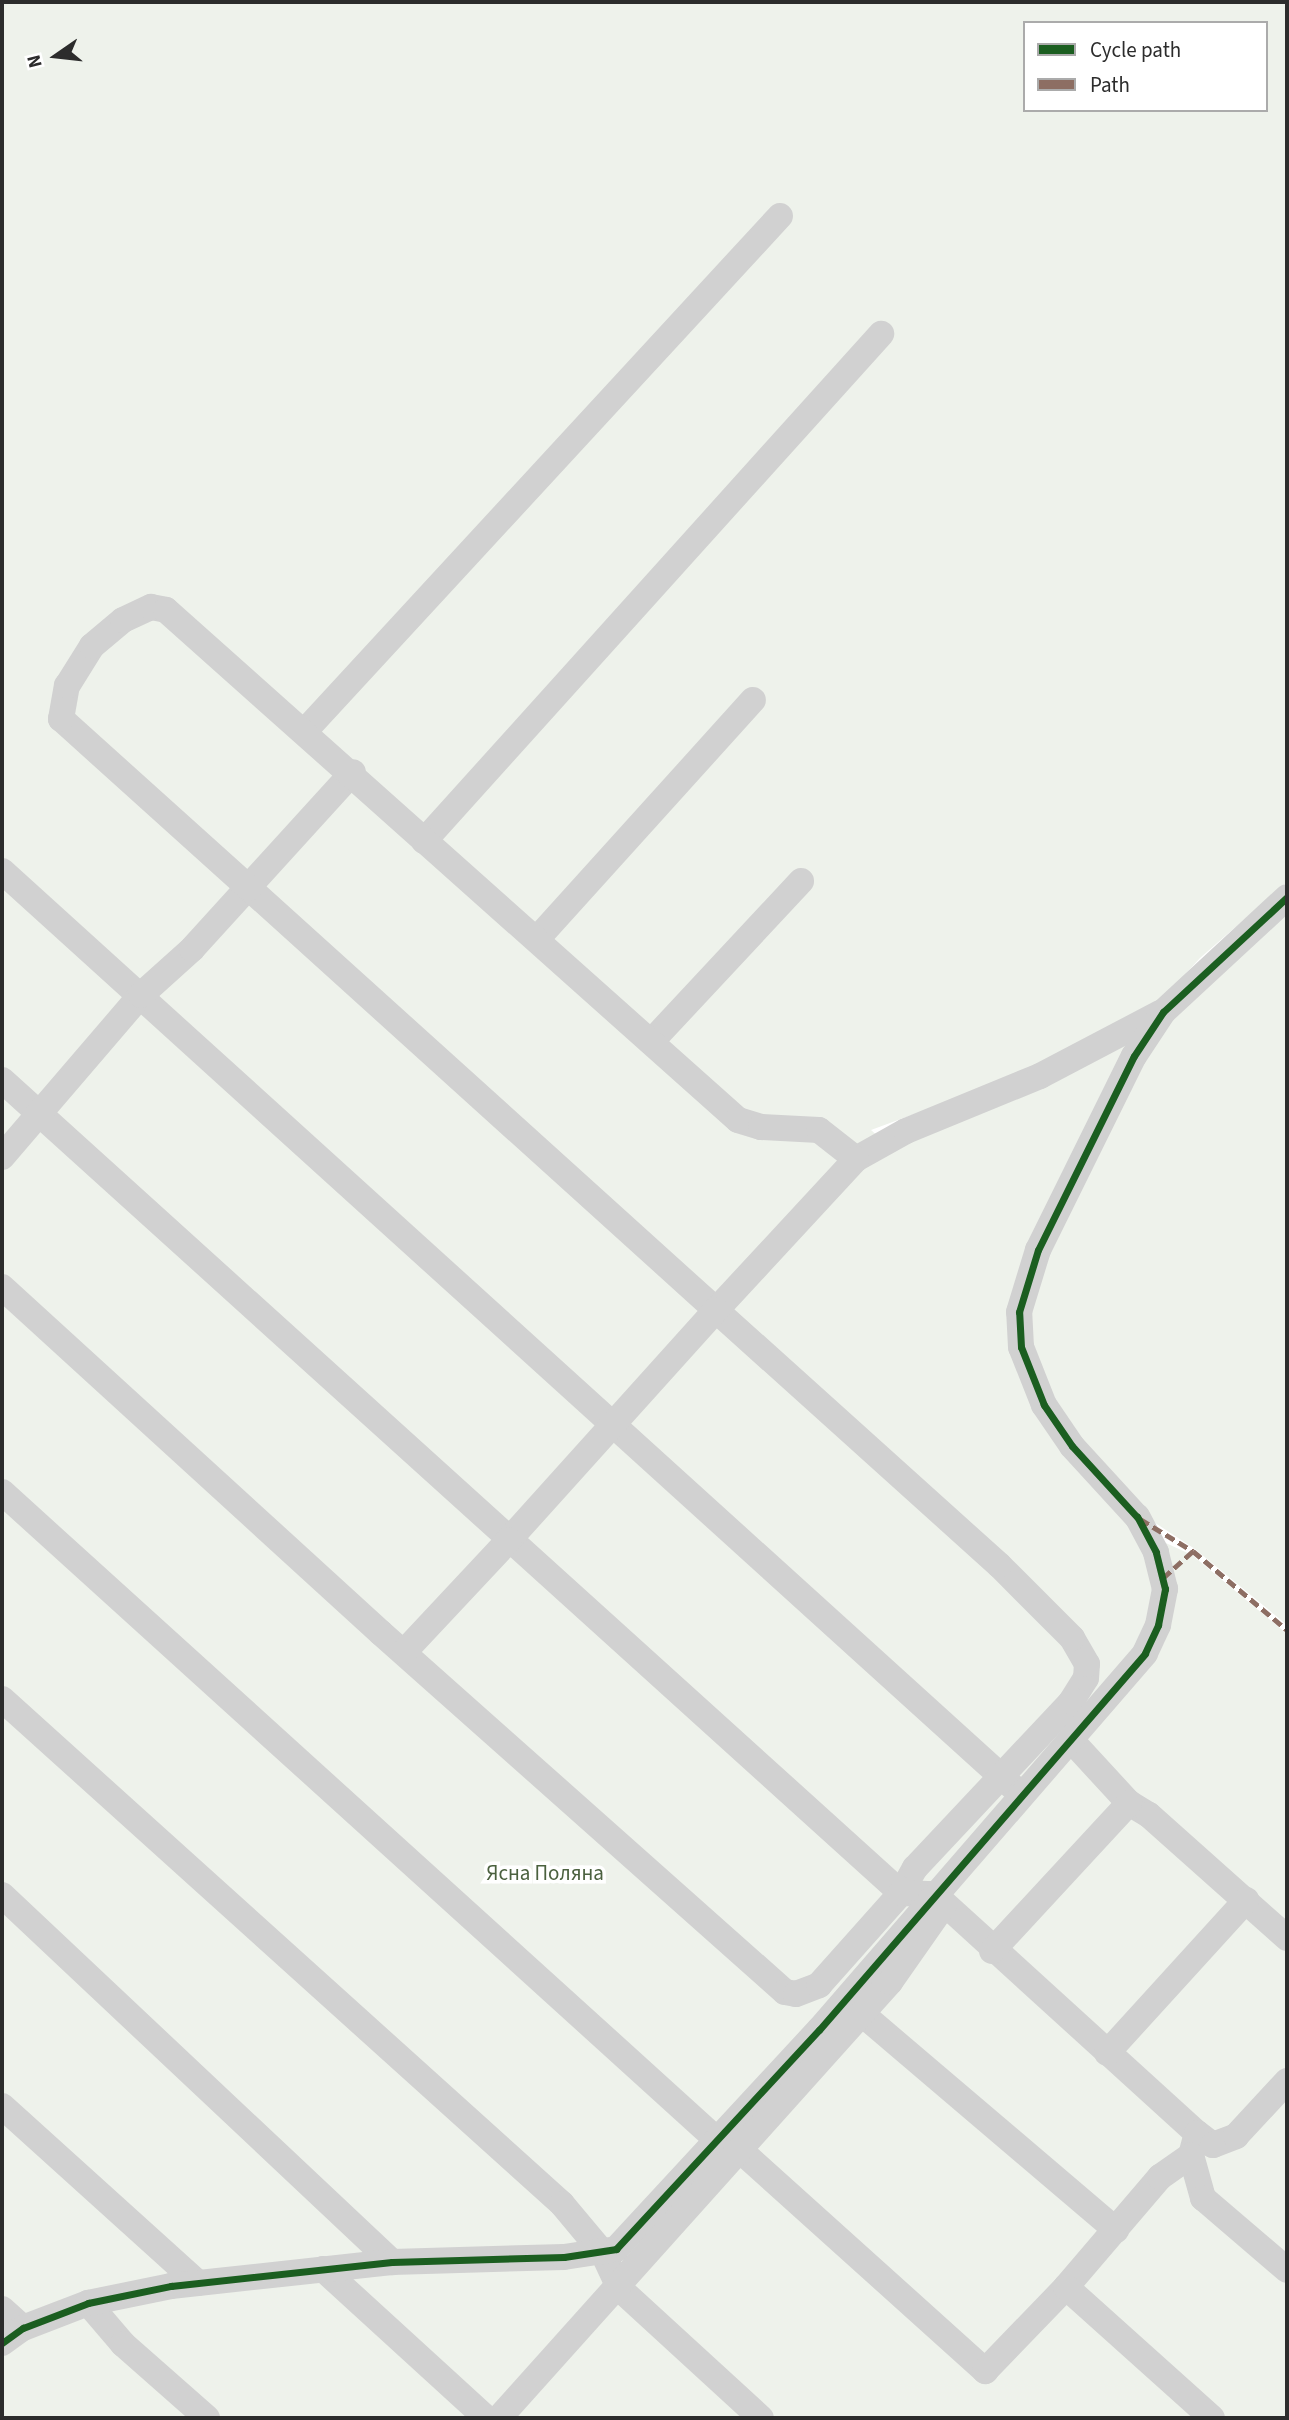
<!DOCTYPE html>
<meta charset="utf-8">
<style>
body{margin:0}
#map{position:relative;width:1289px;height:2420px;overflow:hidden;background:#fff;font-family:"Source Sans 3",sans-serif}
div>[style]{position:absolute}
.green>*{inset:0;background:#eef2eb}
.minor>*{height:26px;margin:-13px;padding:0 13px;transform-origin:13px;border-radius:13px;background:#d1d1d1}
.quiet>*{height:5px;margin-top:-2.5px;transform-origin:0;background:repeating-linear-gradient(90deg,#8d6e63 0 10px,transparent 0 15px)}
.cycleway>*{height:7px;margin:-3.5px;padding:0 3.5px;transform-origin:3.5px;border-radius:3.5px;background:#1b5e20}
span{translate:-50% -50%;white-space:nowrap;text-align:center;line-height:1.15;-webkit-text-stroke:7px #fff;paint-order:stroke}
.park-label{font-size:21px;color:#4b613f}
.frame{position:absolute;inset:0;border:4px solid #2c2c2c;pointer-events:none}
.legend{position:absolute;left:1023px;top:21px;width:245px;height:91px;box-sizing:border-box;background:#fff;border:2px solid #ababab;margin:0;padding:9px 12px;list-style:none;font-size:21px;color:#2c2c2c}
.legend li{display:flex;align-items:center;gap:14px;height:35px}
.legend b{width:35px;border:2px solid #ababab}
.north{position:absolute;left:21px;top:21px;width:70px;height:70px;-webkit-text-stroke:5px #fff;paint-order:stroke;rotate:256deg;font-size:19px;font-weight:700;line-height:28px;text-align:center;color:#2c2c2c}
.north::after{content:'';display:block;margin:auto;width:24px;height:32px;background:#2c2c2c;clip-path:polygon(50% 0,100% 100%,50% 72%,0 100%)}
</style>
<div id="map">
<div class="green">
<i style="clip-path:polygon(evenodd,2px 2px,1287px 2px,1287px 882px,1200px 958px,1159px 1003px,1001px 1082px,871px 1130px,891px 1148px,1130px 1035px,1011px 1349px,1133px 1528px,1192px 1555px,1287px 1634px,1287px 2418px,2px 2418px,2px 2px,1025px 23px,1266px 23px,1266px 110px,1025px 110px,1025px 23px)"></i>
<i style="clip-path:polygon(1287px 907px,1287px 1625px,1195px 1549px,1140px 1513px,1079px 1442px,1027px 1347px,1032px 1289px,1167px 1017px)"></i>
</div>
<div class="minor">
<i style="left:304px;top:732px;width:702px;rotate:-47.31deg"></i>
<i style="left:424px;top:841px;width:683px;rotate:-47.97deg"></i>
<i style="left:2px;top:871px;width:1364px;rotate:42.18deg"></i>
<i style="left:537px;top:939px;width:322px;rotate:-47.9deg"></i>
<i style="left:651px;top:1042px;width:220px;rotate:-47deg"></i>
<i style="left:2px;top:1080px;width:1212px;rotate:42.12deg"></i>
<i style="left:901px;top:1893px;width:33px;rotate:2deg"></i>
<i style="left:934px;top:1894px;width:355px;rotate:42.3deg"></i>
<i style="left:1197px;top:2133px;width:23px;rotate:105deg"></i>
<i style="left:1191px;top:2155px;width:45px;rotate:74.4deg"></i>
<i style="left:1203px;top:2198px;width:111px;rotate:40.6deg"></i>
<i style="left:2px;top:1157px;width:213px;rotate:-49.4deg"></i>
<i style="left:141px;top:995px;width:69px;rotate:-42deg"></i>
<i style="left:192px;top:949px;width:239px;rotate:-47.7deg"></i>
<i style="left:856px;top:1159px;width:57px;rotate:-29.2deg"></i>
<i style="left:906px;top:1131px;width:145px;rotate:-22.3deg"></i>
<i style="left:1040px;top:1076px;width:136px;rotate:-27.7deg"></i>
<i style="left:2px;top:1287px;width:513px;rotate:42.39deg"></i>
<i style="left:381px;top:1633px;width:540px;rotate:41.62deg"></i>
<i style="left:785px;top:1992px;width:11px;rotate:10deg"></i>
<i style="left:796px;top:1994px;width:25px;rotate:-21deg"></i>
<i style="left:819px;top:1985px;width:123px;rotate:-48.3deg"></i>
<i style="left:901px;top:1893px;width:29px;rotate:-61deg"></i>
<i style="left:915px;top:1868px;width:228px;rotate:-46.8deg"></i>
<i style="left:1071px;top:1702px;width:28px;rotate:-58deg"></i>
<i style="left:1086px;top:1678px;width:14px;rotate:-86deg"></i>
<i style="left:1087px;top:1664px;width:30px;rotate:-120deg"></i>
<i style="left:1072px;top:1638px;width:103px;rotate:-135deg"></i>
<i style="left:999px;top:1565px;width:381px;rotate:-138deg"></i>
<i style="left:716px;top:1310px;width:629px;rotate:-137.9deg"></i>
<i style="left:249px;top:888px;width:253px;rotate:-138deg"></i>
<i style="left:61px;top:719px;width:34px;rotate:-80deg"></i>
<i style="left:67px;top:686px;width:47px;rotate:-58deg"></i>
<i style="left:92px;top:646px;width:40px;rotate:-40deg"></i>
<i style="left:123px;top:620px;width:31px;rotate:-25deg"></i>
<i style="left:151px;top:607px;width:15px;rotate:11deg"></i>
<i style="left:166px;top:610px;width:766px;rotate:41.72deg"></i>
<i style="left:738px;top:1120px;width:24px;rotate:17deg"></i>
<i style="left:761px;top:1127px;width:58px;rotate:3deg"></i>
<i style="left:819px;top:1130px;width:47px;rotate:38.1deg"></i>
<i style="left:856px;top:1159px;width:206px;rotate:132.8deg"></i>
<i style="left:716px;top:1310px;width:309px;rotate:132deg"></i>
<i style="left:509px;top:1540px;width:152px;rotate:133.1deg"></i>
<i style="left:2px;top:1492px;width:964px;rotate:42.18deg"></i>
<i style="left:2px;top:1699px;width:754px;rotate:42.04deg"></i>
<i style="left:562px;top:2204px;width:64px;rotate:50.1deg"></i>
<i style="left:603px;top:2253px;width:40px;rotate:65deg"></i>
<i style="left:620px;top:2289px;width:191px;rotate:42.5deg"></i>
<i style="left:1071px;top:1740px;width:86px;rotate:47.4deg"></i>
<i style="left:1129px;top:1803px;width:23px;rotate:31deg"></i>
<i style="left:1149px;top:1815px;width:185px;rotate:41.7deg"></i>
<i style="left:2px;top:1895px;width:536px;rotate:43.26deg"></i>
<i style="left:992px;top:1951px;width:202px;rotate:-47.2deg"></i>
<i style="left:861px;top:2013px;width:335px;rotate:40.4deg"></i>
<i style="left:1107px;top:2053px;width:207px;rotate:-47.7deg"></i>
<i style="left:2px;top:2106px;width:264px;rotate:42.1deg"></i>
<i style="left:1197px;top:2133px;width:20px;rotate:37deg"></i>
<i style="left:1213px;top:2145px;width:25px;rotate:-21deg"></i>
<i style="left:1236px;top:2136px;width:75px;rotate:-47.2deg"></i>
<i style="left:741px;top:2151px;width:329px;rotate:42deg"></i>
<i style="left:985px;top:2371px;width:117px;rotate:-46deg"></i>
<i style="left:1066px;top:2287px;width:145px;rotate:-49.5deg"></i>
<i style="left:1160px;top:2177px;width:38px;rotate:-35deg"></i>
<i style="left:323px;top:2269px;width:221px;rotate:42.4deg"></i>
<i style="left:1066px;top:2287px;width:196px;rotate:41.9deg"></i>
<i style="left:88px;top:2303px;width:54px;rotate:49.5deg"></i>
<i style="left:123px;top:2344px;width:112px;rotate:41.4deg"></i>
<i style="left:2px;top:2309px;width:28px;rotate:42deg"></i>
<i style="left:2px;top:2343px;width:26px;rotate:-36deg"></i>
<i style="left:23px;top:2328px;width:70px;rotate:-21deg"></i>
<i style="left:88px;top:2303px;width:85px;rotate:-11.6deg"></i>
<i style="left:171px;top:2286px;width:222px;rotate:-6.2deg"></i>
<i style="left:392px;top:2262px;width:172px;rotate:-1.7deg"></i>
<i style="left:564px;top:2257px;width:53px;rotate:-8.7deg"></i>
<i style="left:616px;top:2249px;width:299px;rotate:-47.2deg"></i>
<i style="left:819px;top:2030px;width:498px;rotate:-49.1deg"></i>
<i style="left:1145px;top:1653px;width:31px;rotate:-65deg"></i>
<i style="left:1158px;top:1625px;width:37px;rotate:-79deg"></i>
<i style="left:1165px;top:1589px;width:38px;rotate:-104deg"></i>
<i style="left:1156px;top:1552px;width:40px;rotate:-118deg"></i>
<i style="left:1137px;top:1517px;width:96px;rotate:-132.5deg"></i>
<i style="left:1072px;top:1446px;width:50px;rotate:-124.3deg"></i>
<i style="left:1044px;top:1405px;width:62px;rotate:-111.6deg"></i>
<i style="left:1021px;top:1347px;width:35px;rotate:-93deg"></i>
<i style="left:1019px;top:1312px;width:65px;rotate:-73deg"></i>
<i style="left:1038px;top:1250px;width:216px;rotate:-63.7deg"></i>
<i style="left:1134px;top:1056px;width:53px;rotate:-56.6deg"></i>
<i style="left:1163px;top:1012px;width:169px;rotate:-42.8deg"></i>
<i style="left:499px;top:2418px;width:586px;rotate:-48.11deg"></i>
<i style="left:890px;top:1982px;width:94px;rotate:-55deg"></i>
</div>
<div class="quiet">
<i style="left:1140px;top:1519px;width:62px;rotate:31.1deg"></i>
<i style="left:1193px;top:1551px;width:123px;rotate:40deg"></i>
<i style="left:1163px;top:1578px;width:40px;rotate:-42deg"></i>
</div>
<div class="cycleway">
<i style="left:2px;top:2343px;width:26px;rotate:-36deg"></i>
<i style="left:23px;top:2328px;width:70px;rotate:-21deg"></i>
<i style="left:88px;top:2303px;width:85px;rotate:-11.6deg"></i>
<i style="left:171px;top:2286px;width:222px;rotate:-6.2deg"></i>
<i style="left:392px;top:2262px;width:172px;rotate:-1.7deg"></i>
<i style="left:564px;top:2257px;width:53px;rotate:-8.7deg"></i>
<i style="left:616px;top:2249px;width:299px;rotate:-47.2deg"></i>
<i style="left:819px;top:2030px;width:498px;rotate:-49.1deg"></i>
<i style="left:1145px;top:1653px;width:31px;rotate:-65deg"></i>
<i style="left:1158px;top:1625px;width:37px;rotate:-79deg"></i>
<i style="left:1165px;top:1589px;width:38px;rotate:-104deg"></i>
<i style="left:1156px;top:1552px;width:40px;rotate:-118deg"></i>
<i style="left:1137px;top:1517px;width:96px;rotate:-132.5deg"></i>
<i style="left:1072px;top:1446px;width:50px;rotate:-124.3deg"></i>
<i style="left:1044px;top:1405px;width:62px;rotate:-111.6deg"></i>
<i style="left:1021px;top:1347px;width:35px;rotate:-93deg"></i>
<i style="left:1019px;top:1312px;width:65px;rotate:-73deg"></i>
<i style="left:1038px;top:1250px;width:216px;rotate:-63.7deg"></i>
<i style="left:1134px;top:1056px;width:53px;rotate:-56.6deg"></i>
<i style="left:1163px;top:1012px;width:169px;rotate:-42.8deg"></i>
</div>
<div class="park-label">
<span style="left:545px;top:1873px">Ясна Поляна</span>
</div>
<div class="frame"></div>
<ul class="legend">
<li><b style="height:9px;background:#1b5e20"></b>Cycle path</li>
<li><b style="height:9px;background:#8d6e63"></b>Path</li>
</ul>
<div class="north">N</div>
</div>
